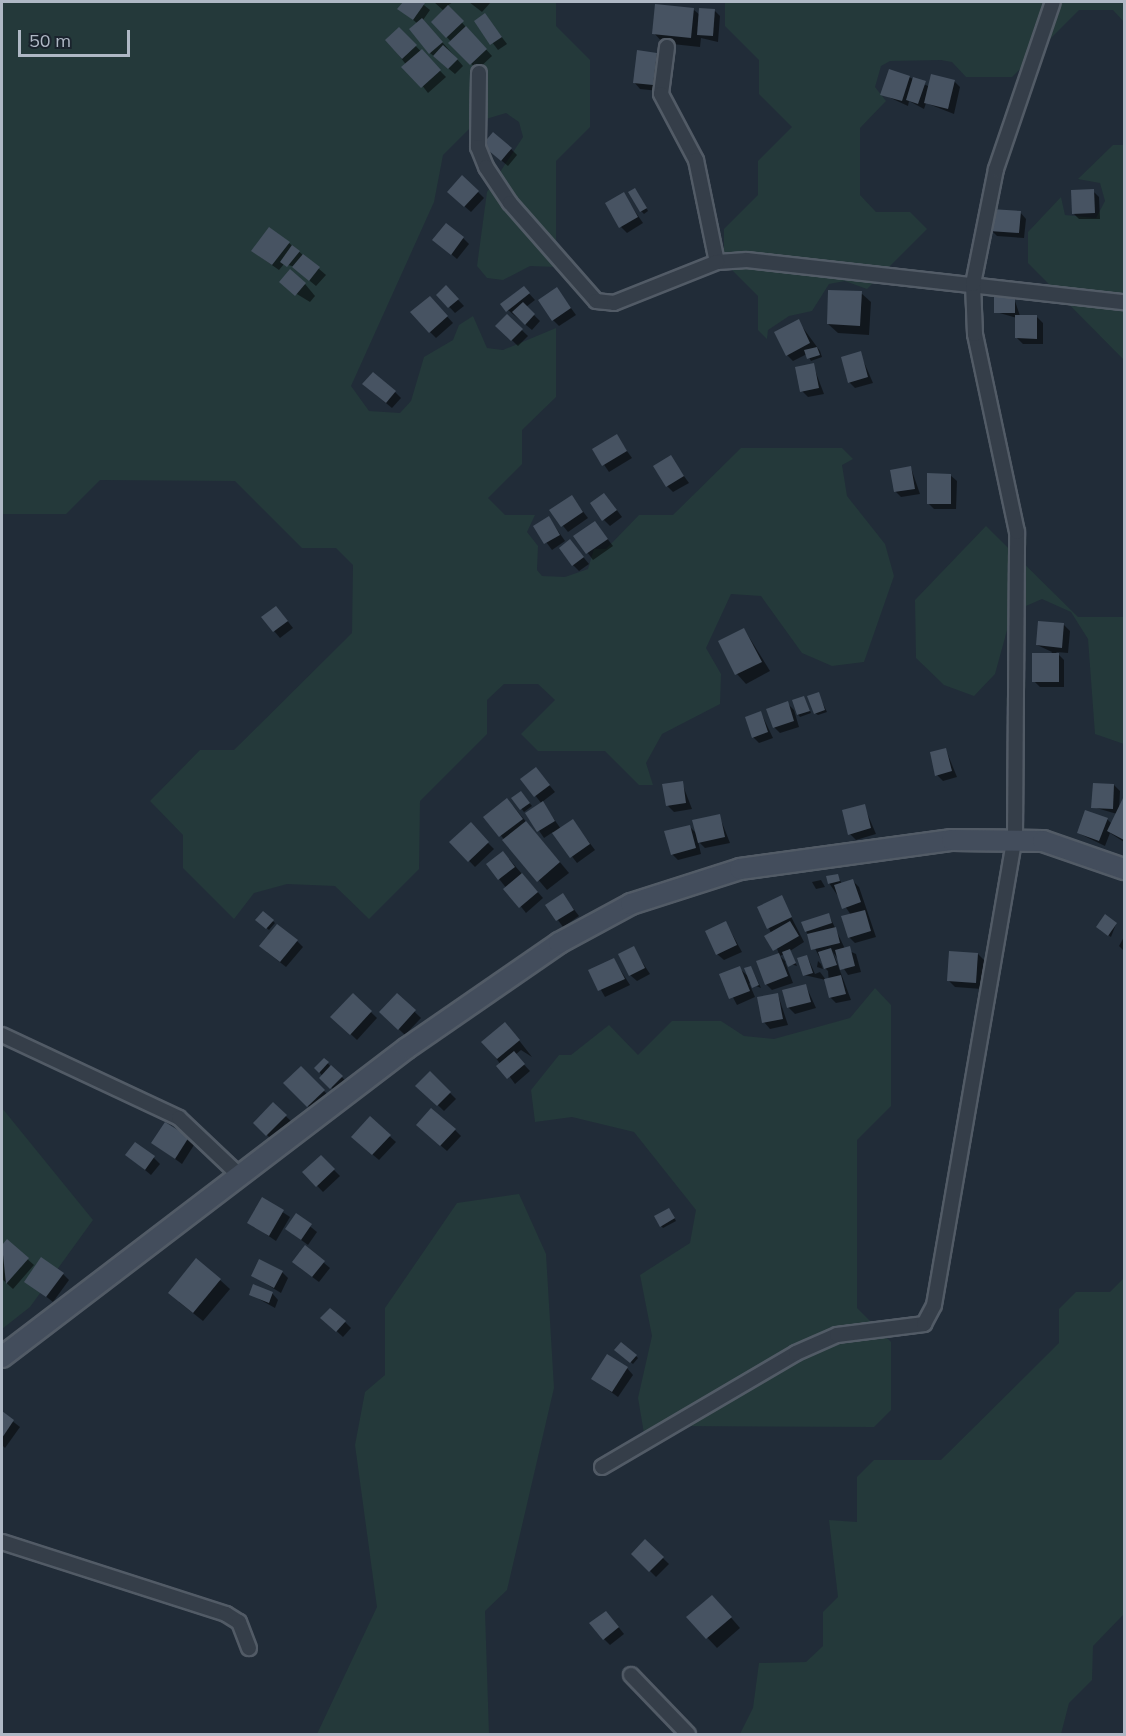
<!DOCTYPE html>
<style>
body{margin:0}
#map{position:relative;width:1126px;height:1736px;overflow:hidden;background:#212c38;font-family:Mulish,sans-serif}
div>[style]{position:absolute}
.green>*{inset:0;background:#24393a}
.shadow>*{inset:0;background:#0007}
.building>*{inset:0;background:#475362}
.roads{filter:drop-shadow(2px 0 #525b66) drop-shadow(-2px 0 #525b66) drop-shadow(0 2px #525b66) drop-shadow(0 -2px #525b66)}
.street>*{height:14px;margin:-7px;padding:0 7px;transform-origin:7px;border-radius:7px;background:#353e49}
.secondary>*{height:20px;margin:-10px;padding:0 10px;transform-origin:10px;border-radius:10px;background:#434d5c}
span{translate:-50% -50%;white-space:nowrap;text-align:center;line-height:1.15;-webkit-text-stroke:4.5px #1a232d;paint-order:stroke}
.frame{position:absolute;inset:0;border:3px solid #afb8c5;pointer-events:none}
.scale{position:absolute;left:18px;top:30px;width:112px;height:27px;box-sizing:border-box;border:3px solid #afb8c5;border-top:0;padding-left:8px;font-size:18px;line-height:21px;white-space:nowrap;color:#afb8c5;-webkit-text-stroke:4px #1a232d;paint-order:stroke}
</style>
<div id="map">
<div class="green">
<i style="clip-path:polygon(2px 2px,556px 2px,556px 26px,590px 60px,590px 127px,556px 161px,556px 267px,530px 266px,503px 280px,487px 278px,477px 266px,487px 192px,523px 137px,519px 122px,506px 113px,476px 122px,443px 155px,434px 202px,351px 386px,369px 411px,400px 413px,411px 401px,424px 357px,453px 340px,459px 325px,473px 316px,487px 348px,503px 350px,556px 328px,556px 397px,522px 430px,522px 464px,488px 498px,505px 515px,535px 515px,527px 532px,538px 546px,537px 570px,542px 576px,565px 577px,588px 569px,594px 549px,606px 549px,639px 515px,673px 515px,741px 448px,842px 448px,853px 459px,842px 465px,847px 496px,885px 544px,894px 576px,864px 662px,832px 666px,802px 653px,761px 596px,731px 594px,706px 648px,721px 674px,720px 704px,662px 734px,646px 763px,653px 785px,639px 785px,605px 751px,538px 751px,521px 734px,555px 700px,538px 684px,504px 684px,487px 700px,487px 734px,420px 801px,419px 869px,369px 919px,335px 886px,287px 884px,254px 893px,234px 919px,183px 868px,183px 835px,150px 801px,200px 750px,234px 750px,352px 633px,353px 565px,336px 548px,302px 548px,235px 481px,100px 480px,66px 514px,2px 514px)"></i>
<i style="clip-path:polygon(725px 2px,1124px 2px,1124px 22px,1113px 10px,1079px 10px,1012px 77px,966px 77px,952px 62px,941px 60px,890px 61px,881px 66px,875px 87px,886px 101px,860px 128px,860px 195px,876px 212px,910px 212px,927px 229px,867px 289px,845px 281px,829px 284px,812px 311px,789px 316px,768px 330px,767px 339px,758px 330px,758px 296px,724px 262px,724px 229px,758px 195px,758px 161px,792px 127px,759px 94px,759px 60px,725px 26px)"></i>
<i style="clip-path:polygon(1113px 145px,1124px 145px,1124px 360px,1028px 263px,1028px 232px,1061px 197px,1065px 215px,1096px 218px,1105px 201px,1100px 183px,1078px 179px)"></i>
<i style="clip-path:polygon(986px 526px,1078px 617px,1124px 617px,1124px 744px,1095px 734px,1088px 639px,1071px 612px,1042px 599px,1012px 612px,995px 674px,974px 696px,944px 685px,916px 658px,915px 600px)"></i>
<i style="clip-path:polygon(875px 988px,891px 1005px,891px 1106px,857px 1140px,857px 1308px,891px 1342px,891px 1410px,874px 1427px,671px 1426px,647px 1451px,638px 1398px,652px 1336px,640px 1275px,690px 1243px,696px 1210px,634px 1132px,572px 1117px,535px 1122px,531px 1090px,559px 1055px,571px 1055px,609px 1025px,638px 1055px,672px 1021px,721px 1021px,744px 1036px,774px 1039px,850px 1018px)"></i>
<i style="clip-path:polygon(2px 1108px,93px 1220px,30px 1307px,2px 1329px)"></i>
<i style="clip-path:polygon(519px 1194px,546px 1254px,554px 1388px,507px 1590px,485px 1611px,489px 1734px,317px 1734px,377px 1607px,355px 1445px,365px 1392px,385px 1375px,385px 1308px,457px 1203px)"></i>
<i style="clip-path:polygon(1124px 1278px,1124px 1614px,1093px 1646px,1092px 1680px,1069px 1703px,1061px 1734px,740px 1734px,753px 1708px,759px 1663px,806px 1662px,823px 1646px,823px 1612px,838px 1597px,829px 1520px,857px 1522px,857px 1477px,874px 1460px,941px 1460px,1059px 1343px,1059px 1309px,1076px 1292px,1110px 1292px)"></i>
</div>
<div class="shadow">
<i style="clip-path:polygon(404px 2px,420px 2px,430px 10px,423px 20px,463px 66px,455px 74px,430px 53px,418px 24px,399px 8px)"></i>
<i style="clip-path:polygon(434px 2px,453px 2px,447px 6px,492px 56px,477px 70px,433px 22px,444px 11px)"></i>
<i style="clip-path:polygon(469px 2px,491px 2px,482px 12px)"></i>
<i style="clip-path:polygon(694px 10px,700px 15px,714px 10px,720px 16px,718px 42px,701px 38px,700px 47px,663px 43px,654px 33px)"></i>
<i style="clip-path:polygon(485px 15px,507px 44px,498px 50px,476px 21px)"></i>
<i style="clip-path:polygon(399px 29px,446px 77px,428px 93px,387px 40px)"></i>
<i style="clip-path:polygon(656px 54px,663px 60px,659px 91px,640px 89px,634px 82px)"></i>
<i style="clip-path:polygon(909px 77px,930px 87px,954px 81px,960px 87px,954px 114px,926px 103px,924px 109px,909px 101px,908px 106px,882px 94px)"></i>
<i style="clip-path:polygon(511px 149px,517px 155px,508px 166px,490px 151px)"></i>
<i style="clip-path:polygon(1093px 191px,1099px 197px,1100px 219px,1079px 219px,1073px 213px)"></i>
<i style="clip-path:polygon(478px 192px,484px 198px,471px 212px,455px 198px)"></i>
<i style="clip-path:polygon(637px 192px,648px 211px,644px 214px,641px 211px)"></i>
<i style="clip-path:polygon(623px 194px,643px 223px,627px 233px,621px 227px)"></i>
<i style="clip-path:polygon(1020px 212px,1026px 219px,1024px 238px,997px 236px,991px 230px)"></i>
<i style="clip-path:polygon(463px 238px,469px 244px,457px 259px,438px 243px)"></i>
<i style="clip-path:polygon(289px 243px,326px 275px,316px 286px,292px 266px,284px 264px,279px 270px,259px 256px)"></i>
<i style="clip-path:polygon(305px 284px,315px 296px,310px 302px,287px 288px)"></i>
<i style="clip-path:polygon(446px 287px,464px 306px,455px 313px,438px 295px)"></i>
<i style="clip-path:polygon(524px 288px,535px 300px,526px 307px,540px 321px,532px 330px,502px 305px)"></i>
<i style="clip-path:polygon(557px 289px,576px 315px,559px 326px,553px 320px)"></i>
<i style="clip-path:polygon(861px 293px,871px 302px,869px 335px,838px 333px,828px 324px)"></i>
<i style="clip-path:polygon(1014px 298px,1020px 316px,1037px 317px,1043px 323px,1043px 344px,1023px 344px,1017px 338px,1017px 318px,996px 312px)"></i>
<i style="clip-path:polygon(436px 304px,453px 323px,436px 338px,430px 332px)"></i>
<i style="clip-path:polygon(507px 316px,528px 336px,518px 346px,497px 326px)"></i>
<i style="clip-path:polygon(798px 321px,820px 351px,822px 357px,811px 361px,807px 354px,793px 361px,787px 355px)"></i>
<i style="clip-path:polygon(860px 353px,873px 383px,855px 388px,849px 382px)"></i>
<i style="clip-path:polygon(813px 365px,824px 394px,808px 397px,802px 391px)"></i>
<i style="clip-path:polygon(370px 390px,395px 392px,401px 398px,392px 408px)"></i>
<i style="clip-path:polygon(616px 436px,632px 458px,609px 472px,594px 450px)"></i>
<i style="clip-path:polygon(670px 457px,689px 483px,673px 492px,667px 486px)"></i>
<i style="clip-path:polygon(911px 468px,920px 494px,901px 497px,895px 491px)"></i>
<i style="clip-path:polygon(950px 475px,957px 481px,956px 509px,934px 509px,928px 503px)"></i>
<i style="clip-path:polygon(572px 497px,588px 518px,568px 532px,551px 511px)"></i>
<i style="clip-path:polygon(610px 501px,622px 517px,610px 526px,604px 520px)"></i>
<i style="clip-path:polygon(549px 518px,565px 541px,552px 550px,535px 527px)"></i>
<i style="clip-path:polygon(595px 523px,613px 546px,593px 560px,575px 536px)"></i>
<i style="clip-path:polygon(570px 541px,589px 564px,579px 571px,573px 565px)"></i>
<i style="clip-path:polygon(282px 614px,293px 628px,280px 638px,263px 618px)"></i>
<i style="clip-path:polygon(1064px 625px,1070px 631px,1068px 653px,1056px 652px,1064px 660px,1064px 687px,1040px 687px,1034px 681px,1052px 652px,1037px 645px)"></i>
<i style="clip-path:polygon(744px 629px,770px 671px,746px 684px,737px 674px)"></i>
<i style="clip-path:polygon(818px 694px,827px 712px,818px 715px,815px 713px)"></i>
<i style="clip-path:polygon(804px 697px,811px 713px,800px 717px,794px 710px,799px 727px,780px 733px,774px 727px,787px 703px,797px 713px)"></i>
<i style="clip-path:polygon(761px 713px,773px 738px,759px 743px,753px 737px)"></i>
<i style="clip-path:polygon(946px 750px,957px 777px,943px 781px,937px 775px)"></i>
<i style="clip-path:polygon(536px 769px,555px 792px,542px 802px,561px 829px,573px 821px,595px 850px,577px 863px,553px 832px,544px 838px,527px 813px,542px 804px,522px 779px)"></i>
<i style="clip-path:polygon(682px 783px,692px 809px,674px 812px,668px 806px)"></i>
<i style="clip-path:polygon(1114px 785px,1120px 791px,1119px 811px,1124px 800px,1124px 842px,1110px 833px,1105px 846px,1078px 833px,1107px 819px,1112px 824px,1117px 814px,1093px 807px)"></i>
<i style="clip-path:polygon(523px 795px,532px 806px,524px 812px,513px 798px)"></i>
<i style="clip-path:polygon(513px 806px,569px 873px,547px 890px,485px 817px)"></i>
<i style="clip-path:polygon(864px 806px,876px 834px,856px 840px,850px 834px)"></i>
<i style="clip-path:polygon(719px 815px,730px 843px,705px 848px,698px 841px,701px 854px,678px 860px,672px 854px,689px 826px,697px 834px)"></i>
<i style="clip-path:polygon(470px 825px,494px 849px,475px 867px,451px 842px)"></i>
<i style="clip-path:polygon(509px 859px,543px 898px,526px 913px,488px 865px)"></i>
<i style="clip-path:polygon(837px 875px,842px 884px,852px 880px,859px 887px,876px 937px,855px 943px,849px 937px,851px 915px,829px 883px)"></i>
<i style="clip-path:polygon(821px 880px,825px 887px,816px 889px,812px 882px)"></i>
<i style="clip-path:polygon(563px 895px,579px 916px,563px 927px,547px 905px)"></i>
<i style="clip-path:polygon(evenodd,781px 897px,804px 942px,790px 951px,797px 966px,785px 962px,793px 983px,772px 990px,766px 984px,779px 954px,769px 928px,781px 897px,784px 954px,788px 964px,780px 956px,784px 954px)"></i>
<i style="clip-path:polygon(263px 913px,275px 923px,269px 930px,257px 920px)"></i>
<i style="clip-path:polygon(829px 915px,845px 949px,856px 954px,861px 972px,848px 975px,833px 952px,851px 1000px,836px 1003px,830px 997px,828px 971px,821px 964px,823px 969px,817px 967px,818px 961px,825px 968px,806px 931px)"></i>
<i style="clip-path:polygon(726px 923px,742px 952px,724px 960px,717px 954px)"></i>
<i style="clip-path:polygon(1116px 924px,1111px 937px,1100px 930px)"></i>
<i style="clip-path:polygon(1124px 937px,1124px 951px,1119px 946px)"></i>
<i style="clip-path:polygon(297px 941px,303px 947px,286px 967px,267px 952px)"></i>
<i style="clip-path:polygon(633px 948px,650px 974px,637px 981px,630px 975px)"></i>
<i style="clip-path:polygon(978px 954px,984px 960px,982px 989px,955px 987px,949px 981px)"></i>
<i style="clip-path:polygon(807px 956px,815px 974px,820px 972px,826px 980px,804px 975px)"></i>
<i style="clip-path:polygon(614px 960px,630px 985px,605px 997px,590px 971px)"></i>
<i style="clip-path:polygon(751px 967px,761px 988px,749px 983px,755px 997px,737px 1005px,721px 975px,739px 968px,750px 978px)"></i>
<i style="clip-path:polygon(806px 986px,816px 1008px,795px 1014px,788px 1007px)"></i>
<i style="clip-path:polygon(353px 995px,377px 1018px,357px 1040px,339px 1023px)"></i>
<i style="clip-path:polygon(397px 995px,421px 1018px,405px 1035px,387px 1018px)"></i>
<i style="clip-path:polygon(778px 995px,788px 1025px,770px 1029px,764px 1022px)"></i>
<i style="clip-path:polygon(511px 1030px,532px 1057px,521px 1050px,515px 1055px,530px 1071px,515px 1084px,484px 1042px)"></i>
<i style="clip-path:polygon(324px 1060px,348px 1083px,337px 1094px,316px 1068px)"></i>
<i style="clip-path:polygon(301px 1068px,330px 1097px,314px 1112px,285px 1083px)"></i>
<i style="clip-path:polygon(430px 1073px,456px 1099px,444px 1111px,418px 1086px)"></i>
<i style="clip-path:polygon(273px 1104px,292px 1122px,273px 1141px,255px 1123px)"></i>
<i style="clip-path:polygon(370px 1119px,396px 1142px,379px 1160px,359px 1143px)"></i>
<i style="clip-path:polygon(166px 1124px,194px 1145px,182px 1164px,153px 1143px)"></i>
<i style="clip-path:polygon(455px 1130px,461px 1136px,447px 1151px,424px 1131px)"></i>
<i style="clip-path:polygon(127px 1155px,154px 1158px,160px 1164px,151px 1175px)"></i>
<i style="clip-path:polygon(321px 1157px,340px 1176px,323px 1192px,304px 1172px)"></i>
<i style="clip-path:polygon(263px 1199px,290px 1217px,276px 1241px,249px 1223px)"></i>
<i style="clip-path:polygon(671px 1212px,676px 1221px,663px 1228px,661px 1226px)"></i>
<i style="clip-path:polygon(296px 1215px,317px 1232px,308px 1245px,293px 1234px)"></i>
<i style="clip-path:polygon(7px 1241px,34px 1265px,13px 1289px,2px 1279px,2px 1248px)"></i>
<i style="clip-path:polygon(305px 1247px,330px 1268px,319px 1282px,300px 1268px)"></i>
<i style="clip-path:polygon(282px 1272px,288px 1278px,281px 1293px,253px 1276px)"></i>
<i style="clip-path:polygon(63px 1274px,69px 1280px,53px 1302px,26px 1281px)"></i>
<i style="clip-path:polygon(220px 1280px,230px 1289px,203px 1321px,179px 1302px)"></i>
<i style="clip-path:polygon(272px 1293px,278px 1300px,275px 1308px,250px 1294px)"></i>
<i style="clip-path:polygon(345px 1322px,351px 1328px,343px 1337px,329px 1324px)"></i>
<i style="clip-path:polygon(619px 1353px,636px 1356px,638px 1358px,633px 1364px)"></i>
<i style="clip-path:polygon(627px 1368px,633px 1375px,618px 1397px,593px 1379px)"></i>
<i style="clip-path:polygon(2px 1413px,20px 1427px,5px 1448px,2px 1445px)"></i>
<i style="clip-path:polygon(645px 1541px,669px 1564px,656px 1577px,633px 1554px)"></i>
<i style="clip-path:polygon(721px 1606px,740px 1628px,717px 1648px,688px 1617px)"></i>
<i style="clip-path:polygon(612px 1619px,624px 1634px,610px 1645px,604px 1639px)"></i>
</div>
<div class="building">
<i style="clip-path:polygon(403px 2px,423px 2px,425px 3px,413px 20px,397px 9px)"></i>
<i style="clip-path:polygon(655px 4px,694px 8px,691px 38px,652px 34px)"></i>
<i style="clip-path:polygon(448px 5px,464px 21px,446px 38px,431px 22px)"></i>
<i style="clip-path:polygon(699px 8px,715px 9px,713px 36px,697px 35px)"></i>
<i style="clip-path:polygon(485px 13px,502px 37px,490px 45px,474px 21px)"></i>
<i style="clip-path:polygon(422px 18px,443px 42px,429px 54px,409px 29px)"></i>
<i style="clip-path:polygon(466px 26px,487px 49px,470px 65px,448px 43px)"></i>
<i style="clip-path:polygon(399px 27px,417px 45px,402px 59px,385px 40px)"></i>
<i style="clip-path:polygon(443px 45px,458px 59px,448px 69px,433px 56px)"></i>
<i style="clip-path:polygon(422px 49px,441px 70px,421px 88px,401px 67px)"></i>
<i style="clip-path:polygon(637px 50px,657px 53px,653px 85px,633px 83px)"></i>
<i style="clip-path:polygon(889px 69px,910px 76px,902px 101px,880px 95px)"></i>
<i style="clip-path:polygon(931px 74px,955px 80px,948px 109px,924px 103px)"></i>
<i style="clip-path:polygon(913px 77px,926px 81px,918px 104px,906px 100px)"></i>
<i style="clip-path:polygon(493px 132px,512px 148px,501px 161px,482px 145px)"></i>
<i style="clip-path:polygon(462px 175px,479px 191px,464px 207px,447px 192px)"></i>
<i style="clip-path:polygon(635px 188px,647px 208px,640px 212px,628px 192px)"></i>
<i style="clip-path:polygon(1094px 189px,1095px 213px,1072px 214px,1071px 190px)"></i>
<i style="clip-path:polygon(624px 192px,638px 217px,619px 228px,605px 203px)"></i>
<i style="clip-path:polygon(991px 209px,1021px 211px,1019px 233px,989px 231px)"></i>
<i style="clip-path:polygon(446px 223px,464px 237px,451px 255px,432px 240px)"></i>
<i style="clip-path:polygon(269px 227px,290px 242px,272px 265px,251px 251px)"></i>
<i style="clip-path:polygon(292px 245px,300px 251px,287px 267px,280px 262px)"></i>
<i style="clip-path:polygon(303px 254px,320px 267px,309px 281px,292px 267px)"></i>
<i style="clip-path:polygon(290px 269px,306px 283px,295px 296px,279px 282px)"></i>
<i style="clip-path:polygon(446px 285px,459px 299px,448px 308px,436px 295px)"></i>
<i style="clip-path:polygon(524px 286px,530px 293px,506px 312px,500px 304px)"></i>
<i style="clip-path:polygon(557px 287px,571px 308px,552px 321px,538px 300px)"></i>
<i style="clip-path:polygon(828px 290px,862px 291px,860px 326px,827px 324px)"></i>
<i style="clip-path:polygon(430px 296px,448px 316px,429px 333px,410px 312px)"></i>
<i style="clip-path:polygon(994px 296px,1015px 296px,1015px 313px,994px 313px)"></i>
<i style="clip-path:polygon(523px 302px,535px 314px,525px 325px,512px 312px)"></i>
<i style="clip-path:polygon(507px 314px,523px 329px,511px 341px,495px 326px)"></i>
<i style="clip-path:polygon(1015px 315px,1037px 315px,1037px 339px,1015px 338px)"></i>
<i style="clip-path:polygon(799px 319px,810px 343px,786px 356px,774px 332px)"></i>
<i style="clip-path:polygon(817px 347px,820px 355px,807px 359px,804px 350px)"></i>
<i style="clip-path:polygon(861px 351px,868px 377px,848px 383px,841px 357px)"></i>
<i style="clip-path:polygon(814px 363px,819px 388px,800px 392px,795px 367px)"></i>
<i style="clip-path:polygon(373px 372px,396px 391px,386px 403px,362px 384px)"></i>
<i style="clip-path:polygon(617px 434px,627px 451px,602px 466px,592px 449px)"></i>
<i style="clip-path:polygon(671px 455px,684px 476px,666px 487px,653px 466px)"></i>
<i style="clip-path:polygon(911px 466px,915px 489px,894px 492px,890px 470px)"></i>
<i style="clip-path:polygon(927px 473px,951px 474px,951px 504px,927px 504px)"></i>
<i style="clip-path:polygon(604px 493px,617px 510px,602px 521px,590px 503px)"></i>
<i style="clip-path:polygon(572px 495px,583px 512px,561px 527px,549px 510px)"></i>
<i style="clip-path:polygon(549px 516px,560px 535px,544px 544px,533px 526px)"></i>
<i style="clip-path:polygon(595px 521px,608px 539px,586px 554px,573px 536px)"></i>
<i style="clip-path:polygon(570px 539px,584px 557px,572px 566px,559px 548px)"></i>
<i style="clip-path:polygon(276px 606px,288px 621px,273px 632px,261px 617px)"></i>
<i style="clip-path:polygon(1038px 621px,1064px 623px,1062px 648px,1036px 645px)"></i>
<i style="clip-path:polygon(744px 628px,762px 662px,735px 675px,718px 641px)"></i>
<i style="clip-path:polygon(1032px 653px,1059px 653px,1059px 682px,1032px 682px)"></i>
<i style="clip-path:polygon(819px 692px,825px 710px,814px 714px,807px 696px)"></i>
<i style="clip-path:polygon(804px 696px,810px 711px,797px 715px,792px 700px)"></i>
<i style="clip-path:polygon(788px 701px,794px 721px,773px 728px,766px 709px)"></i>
<i style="clip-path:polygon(761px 711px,768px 732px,752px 738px,745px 717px)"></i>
<i style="clip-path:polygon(946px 748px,952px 771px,935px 776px,930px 752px)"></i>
<i style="clip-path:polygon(536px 767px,550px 785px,534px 797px,520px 779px)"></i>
<i style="clip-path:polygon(683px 781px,686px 803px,666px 806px,662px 784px)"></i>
<i style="clip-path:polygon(1093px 783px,1114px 784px,1113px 809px,1091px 808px)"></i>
<i style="clip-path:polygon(521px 791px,530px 803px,520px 810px,511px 798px)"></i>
<i style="clip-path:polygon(1124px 796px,1124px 840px,1107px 831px)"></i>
<i style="clip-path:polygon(507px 798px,523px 819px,499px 837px,483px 817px)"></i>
<i style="clip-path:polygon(543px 801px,555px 821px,537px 832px,525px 813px)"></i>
<i style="clip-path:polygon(865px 804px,871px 828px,848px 835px,842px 810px)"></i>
<i style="clip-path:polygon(1085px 810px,1108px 818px,1099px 841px,1077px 833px)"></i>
<i style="clip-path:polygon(720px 814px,725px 837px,698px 843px,692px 820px)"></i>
<i style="clip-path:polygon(573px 819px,590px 844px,570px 858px,552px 833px)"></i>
<i style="clip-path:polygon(526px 821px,560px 862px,537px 882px,502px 840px)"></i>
<i style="clip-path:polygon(471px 822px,489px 842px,468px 862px,449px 842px)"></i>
<i style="clip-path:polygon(690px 825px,696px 848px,671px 855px,664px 831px)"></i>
<i style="clip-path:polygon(503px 851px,515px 867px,498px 880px,486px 864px)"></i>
<i style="clip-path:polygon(522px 873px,538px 892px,519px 908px,503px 889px)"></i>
<i style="clip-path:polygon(838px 874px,840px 881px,828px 884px,826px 876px)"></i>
<i style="clip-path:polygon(853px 879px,861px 902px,842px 909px,834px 885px)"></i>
<i style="clip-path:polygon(563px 893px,574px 910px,556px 921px,545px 905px)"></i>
<i style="clip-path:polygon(782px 895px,792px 917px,767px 929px,757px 907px)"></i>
<i style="clip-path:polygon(865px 910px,871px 931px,848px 938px,841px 916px)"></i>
<i style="clip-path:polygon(263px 911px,274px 920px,266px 929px,255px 920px)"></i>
<i style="clip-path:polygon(829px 913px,832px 923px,805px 932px,801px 922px)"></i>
<i style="clip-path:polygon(1105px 914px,1117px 923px,1108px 936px,1096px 927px)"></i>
<i style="clip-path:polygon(726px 921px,737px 945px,716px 955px,705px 931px)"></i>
<i style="clip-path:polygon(790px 921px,799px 936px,773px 951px,764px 936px)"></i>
<i style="clip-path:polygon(277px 924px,298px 940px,280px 962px,259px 946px)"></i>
<i style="clip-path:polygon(836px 927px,840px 943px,811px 950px,807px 934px)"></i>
<i style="clip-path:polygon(634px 946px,645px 968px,629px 976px,618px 954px)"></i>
<i style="clip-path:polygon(850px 946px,855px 966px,840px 970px,835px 950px)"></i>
<i style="clip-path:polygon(831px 948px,837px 965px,824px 969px,818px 952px)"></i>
<i style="clip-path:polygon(790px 949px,796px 963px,788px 967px,782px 952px)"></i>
<i style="clip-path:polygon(949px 951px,978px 953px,976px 983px,947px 981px)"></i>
<i style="clip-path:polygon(779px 953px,788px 976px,765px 985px,756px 961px)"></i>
<i style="clip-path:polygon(807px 955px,813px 973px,803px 976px,797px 958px)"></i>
<i style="clip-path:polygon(614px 958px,625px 979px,598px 991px,588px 970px)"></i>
<i style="clip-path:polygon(740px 966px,750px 991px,729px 999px,719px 974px)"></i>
<i style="clip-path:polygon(751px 966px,759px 985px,752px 988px,744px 968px)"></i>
<i style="clip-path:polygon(841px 975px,846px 994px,829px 998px,824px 979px)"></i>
<i style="clip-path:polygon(806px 984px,811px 1002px,787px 1008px,782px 990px)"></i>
<i style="clip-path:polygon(353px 993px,372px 1011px,350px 1035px,330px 1017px)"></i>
<i style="clip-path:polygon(397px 993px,416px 1010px,398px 1030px,379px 1012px)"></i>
<i style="clip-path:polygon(778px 993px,783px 1019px,762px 1023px,757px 997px)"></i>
<i style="clip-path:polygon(505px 1022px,520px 1040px,497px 1059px,481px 1042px)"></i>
<i style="clip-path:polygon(514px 1051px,525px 1064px,507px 1079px,496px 1066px)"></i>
<i style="clip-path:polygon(324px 1058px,329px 1062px,319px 1073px,314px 1068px)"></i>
<i style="clip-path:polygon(331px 1065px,343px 1076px,330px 1089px,319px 1078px)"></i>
<i style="clip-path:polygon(301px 1066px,325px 1090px,307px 1107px,283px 1083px)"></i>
<i style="clip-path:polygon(430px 1071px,451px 1092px,437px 1106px,415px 1086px)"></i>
<i style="clip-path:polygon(273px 1102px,287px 1115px,266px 1136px,253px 1123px)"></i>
<i style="clip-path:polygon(431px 1108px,456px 1129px,440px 1146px,416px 1125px)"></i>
<i style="clip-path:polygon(370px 1116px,391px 1135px,372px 1155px,351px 1137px)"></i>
<i style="clip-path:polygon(165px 1122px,189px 1137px,175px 1159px,151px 1143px)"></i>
<i style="clip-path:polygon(135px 1142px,155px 1156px,145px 1170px,125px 1155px)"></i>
<i style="clip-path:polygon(321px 1155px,335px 1169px,316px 1187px,302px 1172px)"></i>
<i style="clip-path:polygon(262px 1197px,284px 1210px,269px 1236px,247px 1223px)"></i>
<i style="clip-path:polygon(669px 1208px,675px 1218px,660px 1227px,654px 1216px)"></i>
<i style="clip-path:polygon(296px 1213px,312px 1224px,301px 1240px,285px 1229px)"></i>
<i style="clip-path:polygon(7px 1239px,29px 1258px,6px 1284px,2px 1245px)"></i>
<i style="clip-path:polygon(305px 1245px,325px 1261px,312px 1277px,292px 1262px)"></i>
<i style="clip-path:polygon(41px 1257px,64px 1273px,46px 1297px,24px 1282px)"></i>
<i style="clip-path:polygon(196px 1258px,221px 1279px,193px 1313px,168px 1293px)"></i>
<i style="clip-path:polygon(259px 1259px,283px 1271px,274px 1288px,251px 1276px)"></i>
<i style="clip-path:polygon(253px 1284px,273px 1292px,269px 1303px,249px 1295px)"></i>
<i style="clip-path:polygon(330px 1308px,346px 1321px,336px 1332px,320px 1318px)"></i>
<i style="clip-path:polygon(621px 1342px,637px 1355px,630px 1363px,614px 1350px)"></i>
<i style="clip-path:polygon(607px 1354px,628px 1367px,612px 1392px,591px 1379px)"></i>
<i style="clip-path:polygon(2px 1411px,14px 1420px,2px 1438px)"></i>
<i style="clip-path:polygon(645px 1539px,664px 1557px,649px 1572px,631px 1554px)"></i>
<i style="clip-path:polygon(712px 1595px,732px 1617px,706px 1639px,686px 1617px)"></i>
<i style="clip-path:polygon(606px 1611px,619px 1627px,603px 1640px,589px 1623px)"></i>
</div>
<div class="roads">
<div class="street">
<i style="left:667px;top:47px;width:47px;rotate:97.3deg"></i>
<i style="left:661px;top:94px;width:75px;rotate:62.1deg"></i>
<i style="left:696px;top:160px;width:104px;rotate:78.4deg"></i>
<i style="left:717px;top:262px;width:30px;rotate:-4deg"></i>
<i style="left:747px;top:260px;width:379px;rotate:6.4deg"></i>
<i style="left:479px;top:73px;width:74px;rotate:90.8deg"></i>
<i style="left:478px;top:147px;width:22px;rotate:68deg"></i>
<i style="left:486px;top:167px;width:43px;rotate:56.3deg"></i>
<i style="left:510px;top:203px;width:130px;rotate:48.7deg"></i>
<i style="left:596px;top:301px;width:18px;rotate:6deg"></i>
<i style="left:614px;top:303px;width:111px;rotate:-21.7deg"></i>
<i style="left:2px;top:1035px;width:195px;rotate:25.1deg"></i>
<i style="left:179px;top:1118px;width:83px;rotate:43.5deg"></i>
<i style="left:602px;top:1467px;width:225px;rotate:-30.4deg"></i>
<i style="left:796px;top:1353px;width:45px;rotate:-23.7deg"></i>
<i style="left:837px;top:1335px;width:88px;rotate:-7.2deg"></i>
<i style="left:924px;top:1324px;width:21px;rotate:-62deg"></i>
<i style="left:934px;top:1305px;width:475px;rotate:-80.2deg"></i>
<i style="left:1015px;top:837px;width:305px;rotate:-89.6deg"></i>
<i style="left:1017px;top:532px;width:202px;rotate:-102deg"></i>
<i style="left:975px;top:334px;width:50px;rotate:-92.3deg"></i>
<i style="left:973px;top:284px;width:117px;rotate:-78.7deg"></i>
<i style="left:996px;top:169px;width:176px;rotate:-71.2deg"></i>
<i style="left:2px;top:1542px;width:235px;rotate:17.8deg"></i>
<i style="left:226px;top:1614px;width:15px;rotate:32deg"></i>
<i style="left:239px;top:1622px;width:28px;rotate:69deg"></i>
<i style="left:631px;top:1675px;width:82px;rotate:46deg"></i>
</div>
<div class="secondary">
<i style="left:2px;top:1357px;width:509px;rotate:-37.34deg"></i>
<i style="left:407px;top:1048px;width:185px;rotate:-34.6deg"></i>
<i style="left:559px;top:943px;width:82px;rotate:-28.4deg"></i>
<i style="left:631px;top:904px;width:114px;rotate:-17.8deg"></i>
<i style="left:740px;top:869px;width:214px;rotate:-7.8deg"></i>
<i style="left:952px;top:840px;width:91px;rotate:0.6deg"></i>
<i style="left:1043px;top:841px;width:86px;rotate:19.1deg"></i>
</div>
</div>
<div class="frame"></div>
<div class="scale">50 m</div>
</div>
